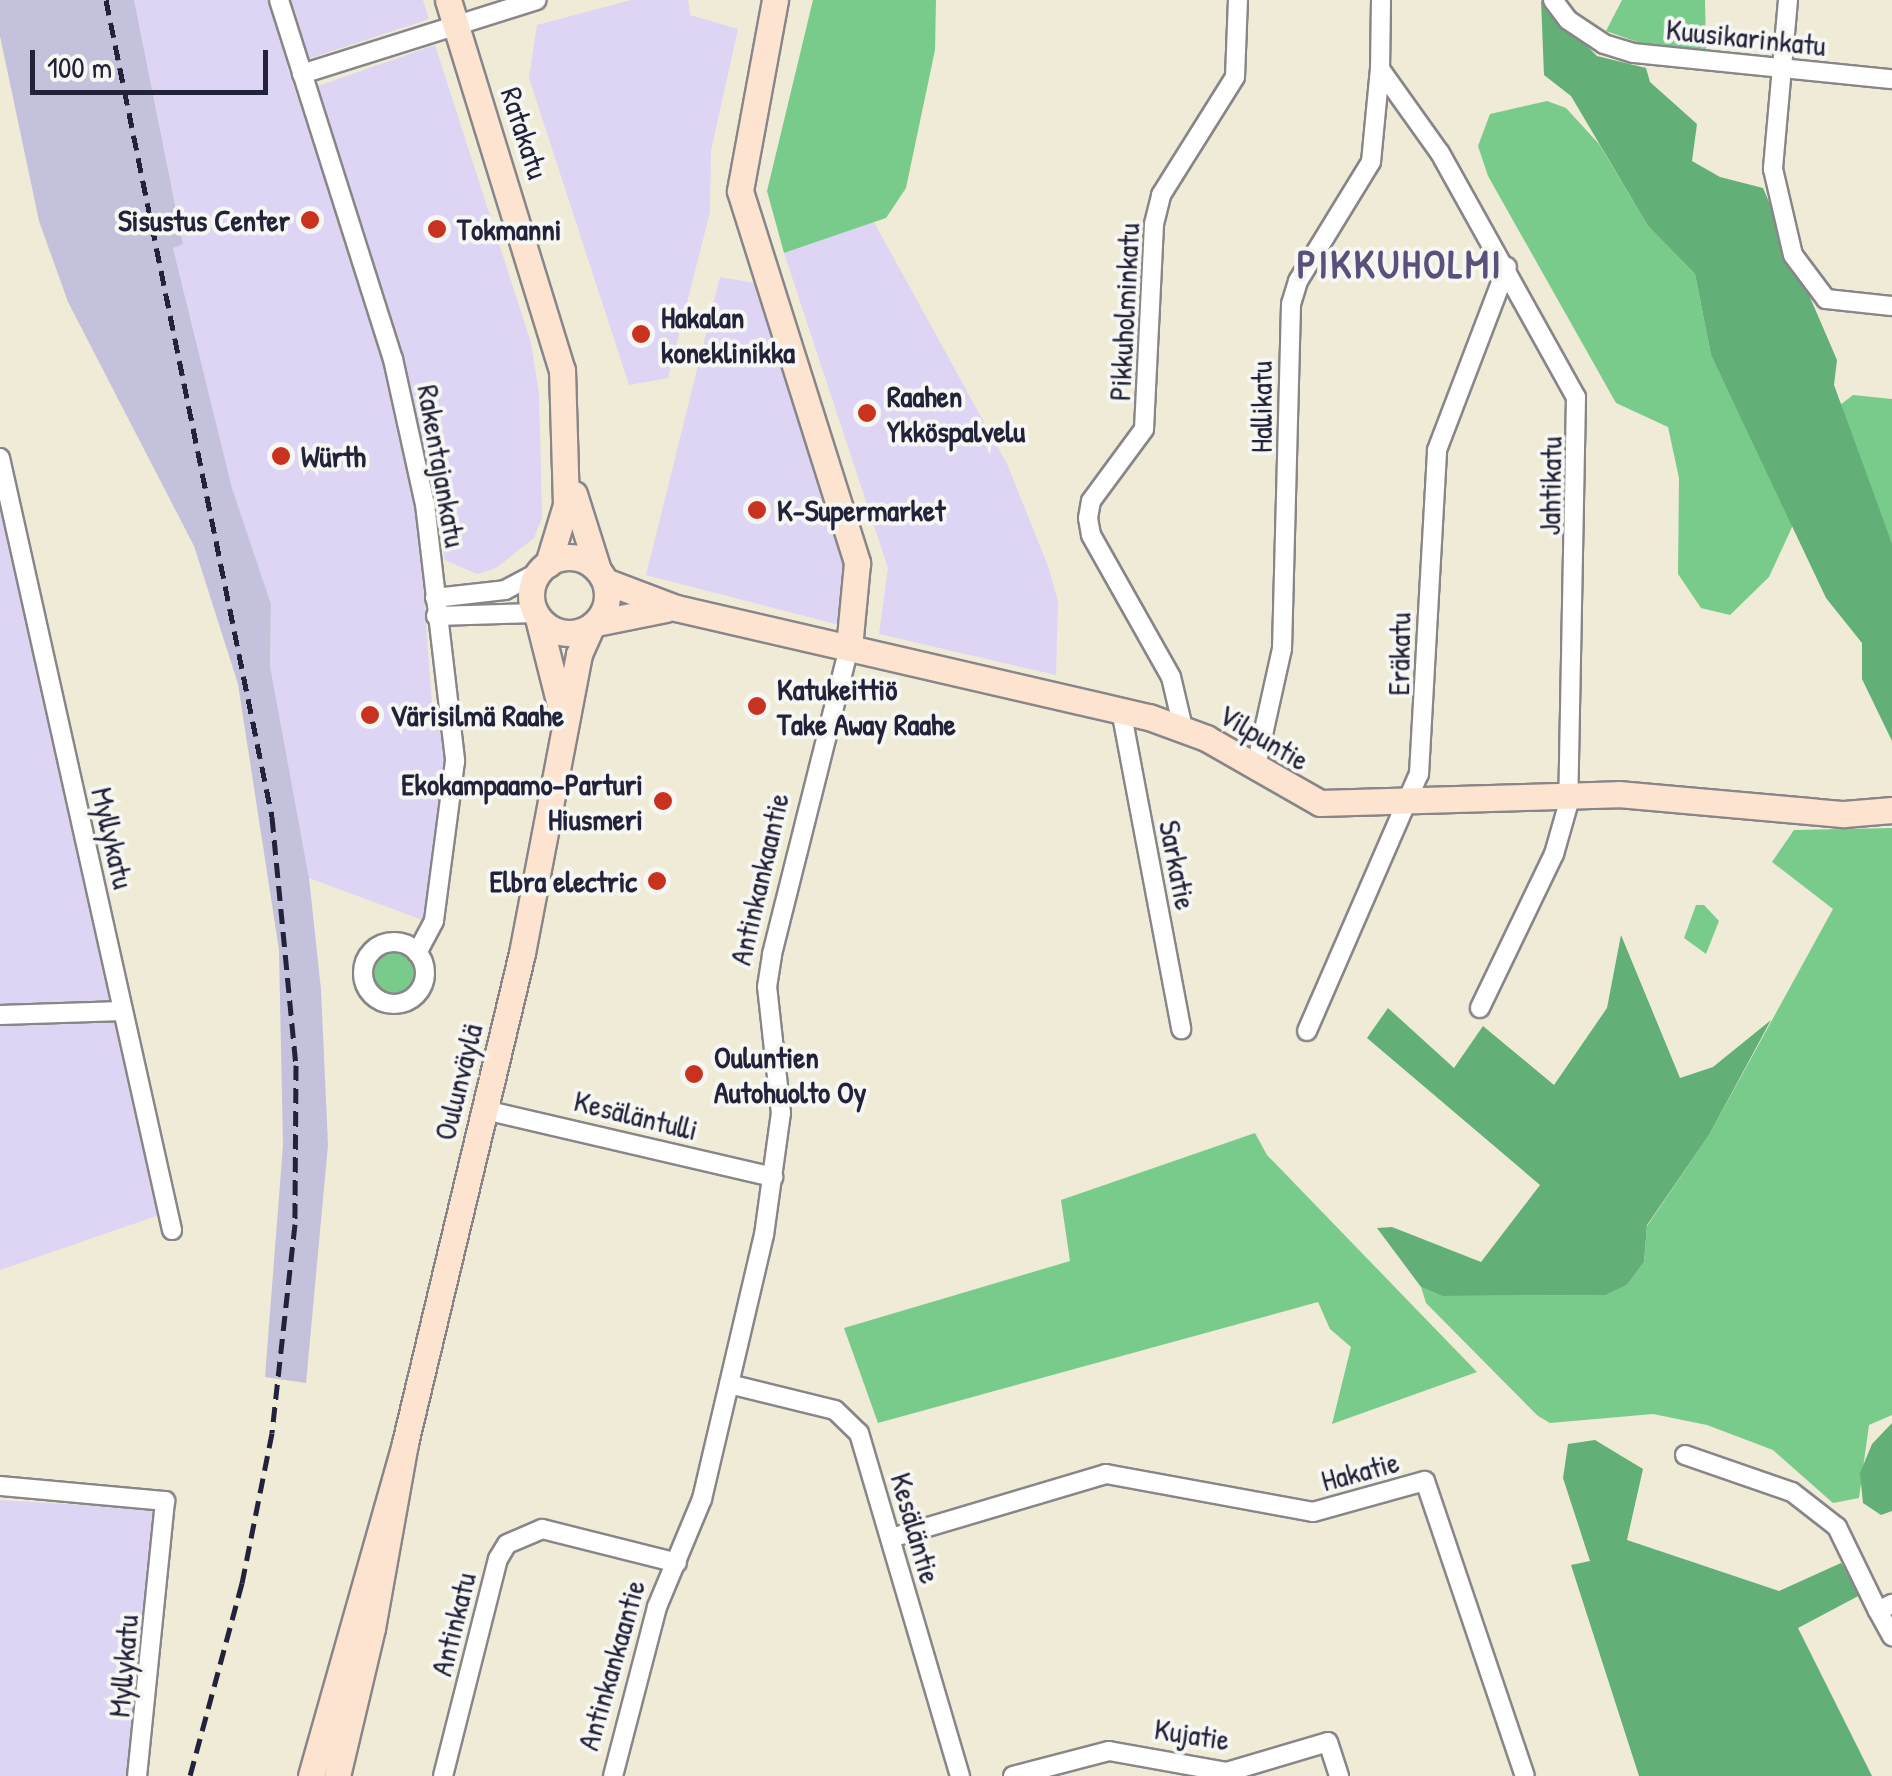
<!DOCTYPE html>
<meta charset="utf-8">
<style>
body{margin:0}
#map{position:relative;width:1892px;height:1776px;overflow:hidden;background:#efebd6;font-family:"Patrick Hand",sans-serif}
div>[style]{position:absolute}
.built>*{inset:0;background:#ded5f5}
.industrial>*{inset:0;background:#c3c1db}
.green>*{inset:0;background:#79cb8c}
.round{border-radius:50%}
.forest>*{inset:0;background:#62af78}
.roads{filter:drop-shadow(2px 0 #888688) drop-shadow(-2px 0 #888688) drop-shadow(0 2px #888688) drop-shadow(0 -2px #888688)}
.street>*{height:18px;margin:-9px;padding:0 9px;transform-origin:9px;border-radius:9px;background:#fff}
.street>.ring{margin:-9px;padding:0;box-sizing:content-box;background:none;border:18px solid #fff;border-radius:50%}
.secondary>*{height:25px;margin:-12.5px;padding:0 12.5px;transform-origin:12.5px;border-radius:12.5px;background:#fde4d1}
.secondary>.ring{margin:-12.5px;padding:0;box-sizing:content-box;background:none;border:25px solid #fde4d1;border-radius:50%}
.rail>*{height:5px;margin-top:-2.5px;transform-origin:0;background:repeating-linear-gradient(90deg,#22223b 0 15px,transparent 0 23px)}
.dots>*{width:28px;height:28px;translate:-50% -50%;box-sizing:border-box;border:5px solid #f6f6f2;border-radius:50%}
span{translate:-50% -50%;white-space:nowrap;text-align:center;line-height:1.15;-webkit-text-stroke:8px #f6f6f2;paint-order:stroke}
.street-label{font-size:30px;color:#22223b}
.poi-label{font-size:30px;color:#22223b;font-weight:700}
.right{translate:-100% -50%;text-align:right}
.left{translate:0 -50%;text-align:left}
.district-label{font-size:40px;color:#5a507b;font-weight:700;letter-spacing:2.5px}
.scale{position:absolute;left:30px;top:50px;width:238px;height:45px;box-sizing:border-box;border:5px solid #22223b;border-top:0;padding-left:12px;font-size:30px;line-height:35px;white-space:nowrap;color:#22223b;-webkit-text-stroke:8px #f6f6f2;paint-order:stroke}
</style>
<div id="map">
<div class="built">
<i style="clip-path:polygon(134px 0,423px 0,429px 19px,287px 66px,384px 361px,417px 504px,432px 704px,446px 753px,425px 921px,309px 878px,270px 666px,271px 604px,232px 488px,173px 248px,183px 243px)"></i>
<i style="clip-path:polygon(631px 0,688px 0,690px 15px,738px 29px,711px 151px,710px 212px,668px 378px,629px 385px,529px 78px,537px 25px)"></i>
<i style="clip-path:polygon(435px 45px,531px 343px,539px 393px,542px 517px,534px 538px,496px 568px,477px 574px,445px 560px,413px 393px,315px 87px)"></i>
<i style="clip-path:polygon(874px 222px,1007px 464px,1048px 566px,1058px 601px,1056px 675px,879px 634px,888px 568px,784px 253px)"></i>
<i style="clip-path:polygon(720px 277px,755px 283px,843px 543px,851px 585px,843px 626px,646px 575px)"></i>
<i style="clip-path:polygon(0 467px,165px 1213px,0 1270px)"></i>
<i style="clip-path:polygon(0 1500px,152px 1509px,157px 1538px,134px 1776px,0 1776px)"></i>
</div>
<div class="industrial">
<i style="clip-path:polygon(0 0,134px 0,183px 244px,173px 248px,232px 488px,271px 604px,270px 666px,309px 878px,321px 990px,328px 1145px,306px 1383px,265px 1377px,283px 1145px,279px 950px,238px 684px,194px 546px,68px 302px,39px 221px,0 36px)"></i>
</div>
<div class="green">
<i style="clip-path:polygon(813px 0,936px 0,935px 50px,906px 188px,886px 218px,784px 253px,767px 191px)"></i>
<i style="clip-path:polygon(1622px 0,1705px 0,1706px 49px,1643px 44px,1606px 31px)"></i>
<i style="clip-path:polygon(1547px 101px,1566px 108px,1599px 144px,1648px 226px,1695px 274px,1711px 355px,1793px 525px,1769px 577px,1730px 615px,1701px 608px,1678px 574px,1679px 478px,1668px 427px,1616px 403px,1488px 176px,1478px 146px,1490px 114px)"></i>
<i style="clip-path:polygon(1853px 395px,1892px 399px,1892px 543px,1840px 405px)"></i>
<i style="clip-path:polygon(1892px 828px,1892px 1415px,1869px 1425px,1859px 1498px,1833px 1503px,1773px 1450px,1707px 1425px,1653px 1414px,1550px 1423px,1538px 1416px,1426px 1303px,1421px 1287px,1442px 1296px,1606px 1295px,1627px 1285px,1644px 1262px,1647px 1226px,1709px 1135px,1833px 909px,1772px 862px,1794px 830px)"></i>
<i style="clip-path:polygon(1696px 905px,1704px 905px,1719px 921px,1706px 954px,1684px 938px)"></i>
<i class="round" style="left:371px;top:951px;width:44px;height:44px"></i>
<i style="clip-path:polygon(1255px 1133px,1267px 1155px,1477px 1372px,1332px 1424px,1351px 1347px,1330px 1329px,1318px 1302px,878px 1423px,844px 1328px,1070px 1261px,1061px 1200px)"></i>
</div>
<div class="forest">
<i style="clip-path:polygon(1541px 0,1597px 56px,1646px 68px,1650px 82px,1697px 124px,1692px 161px,1720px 177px,1763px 188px,1837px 360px,1834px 385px,1892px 543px,1892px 741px,1862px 679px,1862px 643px,1826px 598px,1711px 355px,1695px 274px,1648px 226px,1571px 96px,1544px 75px)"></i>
<i style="clip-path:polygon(1621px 935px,1680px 1078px,1713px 1067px,1771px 1020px,1709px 1135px,1647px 1225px,1644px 1262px,1627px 1285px,1606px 1295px,1442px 1296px,1421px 1287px,1377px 1228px,1392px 1227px,1481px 1262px,1540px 1185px,1367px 1038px,1388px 1008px,1454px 1068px,1483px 1026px,1554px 1085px,1607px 1008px)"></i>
<i style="clip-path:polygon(1892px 1423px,1892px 1511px,1881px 1515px,1863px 1503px,1860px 1473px,1872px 1444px)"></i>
<i style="clip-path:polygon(1595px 1440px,1643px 1469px,1627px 1540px,1779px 1591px,1841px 1563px,1862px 1594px,1798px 1628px,1872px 1776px,1639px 1776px,1571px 1565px,1590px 1561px,1563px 1478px,1568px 1444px)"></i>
</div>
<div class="roads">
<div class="street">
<i style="left:279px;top:0;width:377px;rotate:72.4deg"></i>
<i style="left:393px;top:359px;width:148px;rotate:77.6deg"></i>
<i style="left:425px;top:504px;width:259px;rotate:83.3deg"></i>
<i style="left:455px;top:761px;width:161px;rotate:97.5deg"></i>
<i style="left:434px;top:921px;width:36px;rotate:118deg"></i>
<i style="left:1381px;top:0;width:69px;rotate:90.8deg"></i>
<i style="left:1380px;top:69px;width:103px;rotate:54.5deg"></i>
<i style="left:1440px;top:153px;width:279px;rotate:60.9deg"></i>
<i style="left:1576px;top:397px;width:408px;rotate:91.1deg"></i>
<i style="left:1568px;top:805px;width:51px;rotate:105.9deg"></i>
<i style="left:1554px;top:854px;width:171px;rotate:115.7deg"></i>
<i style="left:1553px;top:0;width:25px;rotate:53deg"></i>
<i style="left:1568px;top:20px;width:43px;rotate:33.7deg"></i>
<i style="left:1604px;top:44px;width:31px;rotate:17deg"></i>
<i style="left:1634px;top:53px;width:259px;rotate:5.8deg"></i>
<i style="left:1788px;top:0;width:170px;rotate:95.1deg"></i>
<i style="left:1773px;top:169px;width:88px;rotate:76.9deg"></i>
<i style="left:1793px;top:255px;width:55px;rotate:53.1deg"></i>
<i style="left:1826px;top:299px;width:66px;rotate:6.1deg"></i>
<i style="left:302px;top:74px;width:246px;rotate:-17.5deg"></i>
<i style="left:0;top:458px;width:791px;rotate:77.44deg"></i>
<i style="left:435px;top:598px;width:70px;rotate:-6.5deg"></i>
<i style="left:505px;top:590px;width:38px;rotate:-28deg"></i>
<i style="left:436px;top:616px;width:99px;rotate:-1.7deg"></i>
<i style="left:1121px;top:710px;width:325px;rotate:79.3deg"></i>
<i style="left:1183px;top:728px;width:52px;rotate:-103.2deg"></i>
<i style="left:1171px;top:677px;width:163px;rotate:-119.4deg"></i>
<i style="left:1091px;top:535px;width:17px;rotate:-100deg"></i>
<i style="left:1088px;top:518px;width:17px;rotate:-80deg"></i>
<i style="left:1091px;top:501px;width:89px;rotate:-53.6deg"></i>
<i style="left:1144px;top:429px;width:205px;rotate:-87.2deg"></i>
<i style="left:1154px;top:224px;width:30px;rotate:-76deg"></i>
<i style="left:1161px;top:195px;width:139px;rotate:-57.9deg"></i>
<i style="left:1235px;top:77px;width:77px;rotate:-87.8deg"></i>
<i style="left:1256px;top:766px;width:120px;rotate:-77.5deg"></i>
<i style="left:1282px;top:649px;width:345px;rotate:-88.5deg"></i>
<i style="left:1291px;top:304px;width:24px;rotate:-73deg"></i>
<i style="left:1298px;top:281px;width:140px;rotate:-58.5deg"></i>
<i style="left:1371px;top:162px;width:93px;rotate:-84.5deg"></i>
<i class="ring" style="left:363px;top:942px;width:44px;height:44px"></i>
<i style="left:0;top:1015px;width:123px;rotate:-1.9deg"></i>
<i style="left:1307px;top:1031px;width:280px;rotate:-66.5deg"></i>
<i style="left:1419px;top:774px;width:324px;rotate:-86.8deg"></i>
<i style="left:1437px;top:450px;width:196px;rotate:-69.1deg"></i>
<i style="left:485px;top:1110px;width:296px;rotate:13.1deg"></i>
<i style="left:729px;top:1384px;width:109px;rotate:13.8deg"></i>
<i style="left:835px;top:1410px;width:33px;rotate:44deg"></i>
<i style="left:859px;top:1433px;width:358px;rotate:73.6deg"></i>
<i style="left:1685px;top:1455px;width:113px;rotate:19.1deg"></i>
<i style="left:1792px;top:1492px;width:57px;rotate:37.9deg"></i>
<i style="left:1837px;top:1527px;width:93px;rotate:64deg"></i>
<i style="left:1878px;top:1611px;width:16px;rotate:-27deg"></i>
<i style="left:0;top:1486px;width:166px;rotate:5.2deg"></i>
<i style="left:165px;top:1501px;width:276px;rotate:95.8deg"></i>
<i style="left:891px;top:1538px;width:224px;rotate:-16.6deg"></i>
<i style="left:1106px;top:1474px;width:210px;rotate:10.4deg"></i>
<i style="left:1313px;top:1512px;width:116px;rotate:-15.5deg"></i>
<i style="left:1425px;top:1481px;width:311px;rotate:71.3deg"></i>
<i style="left:1878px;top:1611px;width:29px;rotate:61deg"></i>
<i style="left:443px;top:1776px;width:224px;rotate:-75.8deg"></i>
<i style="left:498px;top:1559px;width:17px;rotate:-59deg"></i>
<i style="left:507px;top:1544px;width:38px;rotate:-23deg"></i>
<i style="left:542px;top:1529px;width:139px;rotate:14.1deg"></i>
<i style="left:613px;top:1776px;width:175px;rotate:-75.4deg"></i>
<i style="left:657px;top:1607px;width:117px;rotate:-67.4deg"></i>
<i style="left:702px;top:1499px;width:271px;rotate:-76.8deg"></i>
<i style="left:764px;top:1235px;width:123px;rotate:-82.1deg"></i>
<i style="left:781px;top:1113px;width:127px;rotate:-96.3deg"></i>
<i style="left:767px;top:987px;width:33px;rotate:-81deg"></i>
<i style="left:772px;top:954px;width:317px;rotate:-75.9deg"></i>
<i style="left:1013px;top:1776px;width:99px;rotate:-14.6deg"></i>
<i style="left:1109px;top:1751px;width:120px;rotate:10.1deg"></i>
<i style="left:1227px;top:1772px;width:105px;rotate:-16.5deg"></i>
<i style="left:1328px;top:1742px;width:36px;rotate:72deg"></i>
</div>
<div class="secondary">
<i style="left:448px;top:0;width:387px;rotate:72.9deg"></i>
<i style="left:562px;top:370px;width:135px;rotate:88.3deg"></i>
<i style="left:566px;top:505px;width:62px;rotate:107deg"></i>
<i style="left:775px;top:0;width:194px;rotate:100.4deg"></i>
<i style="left:740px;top:191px;width:390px;rotate:72.5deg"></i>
<i style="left:857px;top:563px;width:84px;rotate:95.4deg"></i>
<i style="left:574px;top:494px;width:80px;rotate:72.5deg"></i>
<i class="ring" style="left:531px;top:557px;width:51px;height:51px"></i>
<i style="left:605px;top:581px;width:76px;rotate:20.8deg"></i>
<i style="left:676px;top:608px;width:485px;rotate:13deg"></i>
<i style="left:1149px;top:717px;width:61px;rotate:20.2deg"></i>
<i style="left:1206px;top:738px;width:131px;rotate:29.7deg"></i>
<i style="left:1320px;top:803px;width:298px;rotate:-1.7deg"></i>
<i style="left:1618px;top:794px;width:227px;rotate:5.1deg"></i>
<i style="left:1844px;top:814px;width:48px;rotate:-4.8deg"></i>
<i style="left:538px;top:618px;width:94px;rotate:75.8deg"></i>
<i style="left:596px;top:623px;width:71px;rotate:-11.3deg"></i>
<i style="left:405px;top:1443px;width:504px;rotate:-76.57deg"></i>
<i style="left:522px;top:953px;width:304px;rotate:-79.2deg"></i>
<i style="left:579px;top:654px;width:30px;rotate:-66deg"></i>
<i style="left:311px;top:1776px;width:346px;rotate:-74.2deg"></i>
<i style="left:405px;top:1443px;width:188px;rotate:100.1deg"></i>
<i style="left:372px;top:1628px;width:152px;rotate:103.3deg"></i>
</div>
</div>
<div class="rail">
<i style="left:106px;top:0;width:834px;rotate:78.51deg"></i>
<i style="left:272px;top:817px;width:249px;rotate:84.5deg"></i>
<i style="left:296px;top:1065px;width:159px;rotate:90.4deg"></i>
<i style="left:295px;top:1224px;width:210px;rotate:96.3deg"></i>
<i style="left:272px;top:1433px;width:153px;rotate:101.3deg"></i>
<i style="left:242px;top:1583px;width:200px;rotate:105.1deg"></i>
</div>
<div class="dots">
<i style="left:310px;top:220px;background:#c8321e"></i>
<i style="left:437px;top:229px;background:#c8321e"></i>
<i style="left:641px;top:334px;background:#c8321e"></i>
<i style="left:867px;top:413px;background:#c8321e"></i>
<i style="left:281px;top:456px;background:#c8321e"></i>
<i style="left:757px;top:510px;background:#c8321e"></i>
<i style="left:757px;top:706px;background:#c8321e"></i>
<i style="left:370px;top:715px;background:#c8321e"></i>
<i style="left:663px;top:801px;background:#c8321e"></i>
<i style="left:657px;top:881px;background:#c8321e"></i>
<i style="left:694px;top:1074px;background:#c8321e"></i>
</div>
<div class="street-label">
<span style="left:1746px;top:37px;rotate:6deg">Kuusikarinkatu</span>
<span style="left:525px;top:133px;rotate:72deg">Ratakatu</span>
<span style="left:1124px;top:312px;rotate:-87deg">Pikkuholminkatu</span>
<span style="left:1261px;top:407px;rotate:-90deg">Hallikatu</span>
<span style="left:442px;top:466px;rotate:80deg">Rakentajankatu</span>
<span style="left:1550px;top:486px;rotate:-89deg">Jahtikatu</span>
<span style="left:1399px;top:654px;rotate:-89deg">Eräkatu</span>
<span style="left:1264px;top:737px;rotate:31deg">Vilpuntie</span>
<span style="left:113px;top:838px;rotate:77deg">Myllykatu</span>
<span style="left:1178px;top:865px;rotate:79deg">Sarkatie</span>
<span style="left:759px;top:879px;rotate:-77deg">Antinkankaantie</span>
<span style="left:458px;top:1082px;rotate:-76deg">Oulunväylä</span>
<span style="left:636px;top:1115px;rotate:14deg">Kesäläntulli</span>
<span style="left:1360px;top:1471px;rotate:-15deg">Hakatie</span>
<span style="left:916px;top:1528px;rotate:74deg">Kesäläntie</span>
<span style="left:453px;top:1624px;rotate:-76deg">Antinkatu</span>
<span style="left:611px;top:1665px;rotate:-74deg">Antinkankaantie</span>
<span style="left:123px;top:1666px;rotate:-85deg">Myllykatu</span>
<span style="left:1192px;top:1734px;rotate:9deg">Kujatie</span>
</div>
<div class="poi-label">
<span class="right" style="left:290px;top:220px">Sisustus Center</span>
<span class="left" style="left:457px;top:229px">Tokmanni</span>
<span class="left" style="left:661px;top:334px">Hakalan<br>koneklinikka</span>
<span class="left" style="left:887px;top:413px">Raahen<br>Ykköspalvelu</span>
<span class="left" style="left:301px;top:456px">Würth</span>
<span class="left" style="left:777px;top:510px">K-Supermarket</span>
<span class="left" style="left:777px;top:706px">Katukeittiö<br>Take Away Raahe</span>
<span class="left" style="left:390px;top:715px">Värisilmä Raahe</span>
<span class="right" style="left:643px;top:801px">Ekokampaamo-Parturi<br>Hiusmeri</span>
<span class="right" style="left:637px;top:881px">Elbra electric</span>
<span class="left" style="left:714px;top:1074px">Ouluntien<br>Autohuolto Oy</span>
</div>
<div class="district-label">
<span style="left:1400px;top:263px">PIKKUHOLMI</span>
</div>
<div class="scale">100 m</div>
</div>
